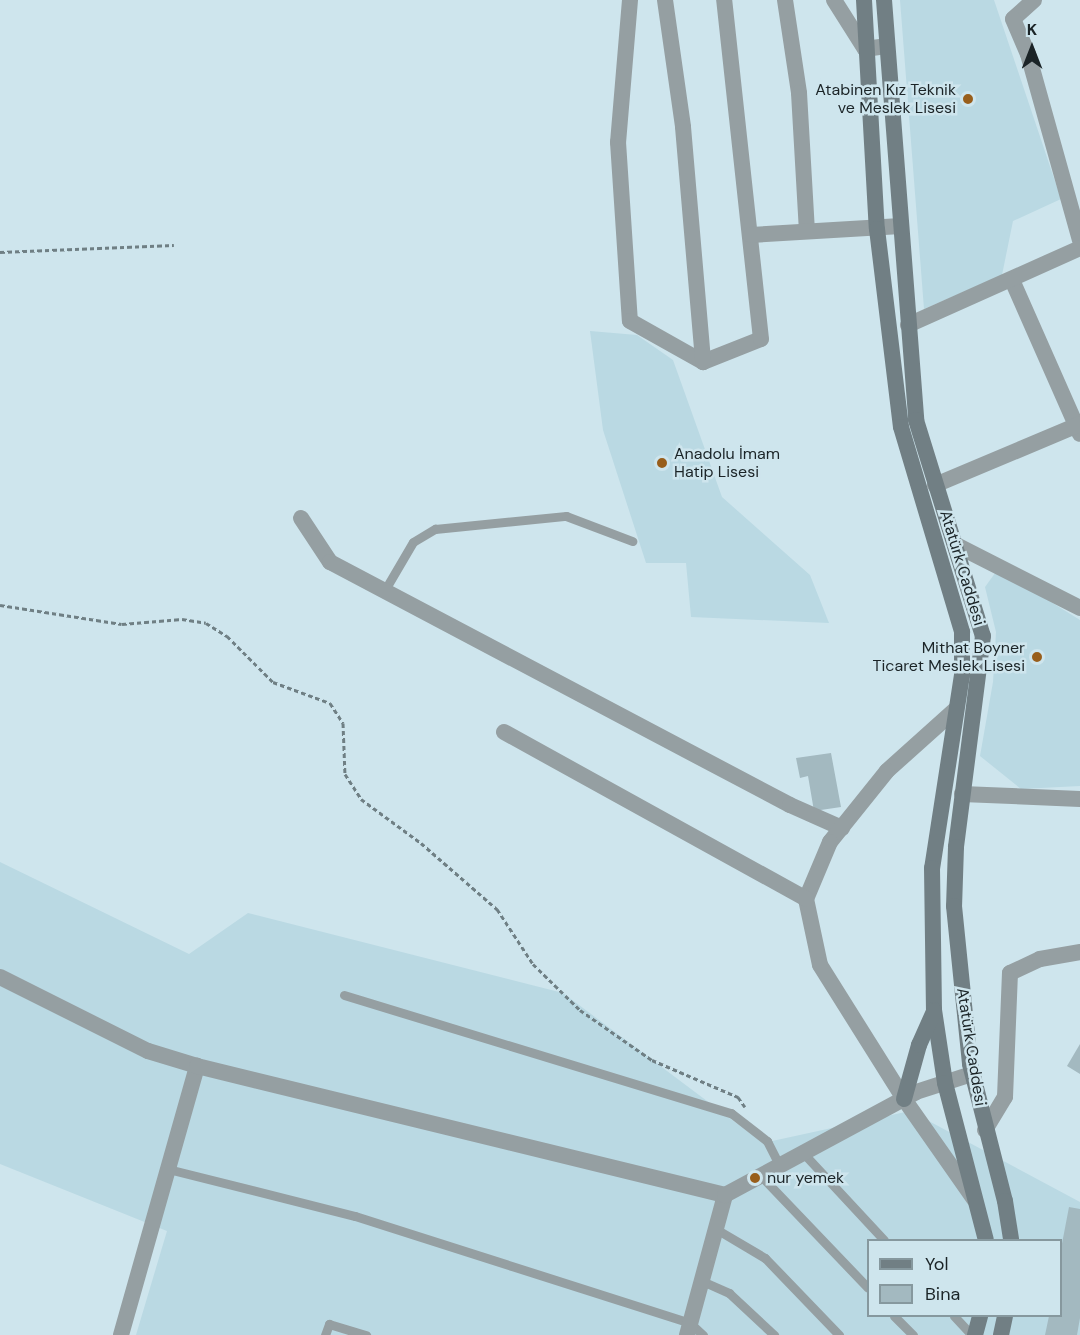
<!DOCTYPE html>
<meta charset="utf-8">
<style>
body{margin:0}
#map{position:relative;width:1080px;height:1335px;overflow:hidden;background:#cee5ed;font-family:"DM Sans",sans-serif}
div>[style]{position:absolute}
.built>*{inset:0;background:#bad9e3}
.building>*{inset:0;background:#a3b9c0}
.path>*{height:3px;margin-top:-1.5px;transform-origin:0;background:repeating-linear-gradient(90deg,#6f7f84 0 4.5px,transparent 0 7.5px)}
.service>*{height:9px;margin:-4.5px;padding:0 4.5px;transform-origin:4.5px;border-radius:4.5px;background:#959fa2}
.minor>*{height:16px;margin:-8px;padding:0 8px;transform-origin:8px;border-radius:8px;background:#959fa2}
.tertiary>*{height:16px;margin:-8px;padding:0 8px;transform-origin:8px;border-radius:8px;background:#959fa2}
.secondary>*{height:16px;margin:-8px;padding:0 8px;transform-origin:8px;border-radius:8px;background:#717f84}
.dots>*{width:16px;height:16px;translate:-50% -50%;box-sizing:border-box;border:3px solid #cee5ed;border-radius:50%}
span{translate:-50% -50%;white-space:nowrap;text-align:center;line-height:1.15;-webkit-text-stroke:5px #cee5ed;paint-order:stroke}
.poi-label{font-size:16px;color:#1b2427}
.right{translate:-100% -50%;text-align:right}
.left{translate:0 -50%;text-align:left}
.street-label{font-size:16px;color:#1b2427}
.legend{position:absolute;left:867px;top:1239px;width:195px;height:78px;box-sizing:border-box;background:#cee5ed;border:2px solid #86989e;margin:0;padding:8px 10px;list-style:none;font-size:18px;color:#1b2427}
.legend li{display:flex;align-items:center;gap:12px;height:30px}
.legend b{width:30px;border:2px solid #86989e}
.north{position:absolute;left:1002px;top:18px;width:60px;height:60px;-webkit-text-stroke:4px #cee5ed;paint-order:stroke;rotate:0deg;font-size:16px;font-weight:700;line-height:24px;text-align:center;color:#1b2427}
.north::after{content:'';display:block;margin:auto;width:21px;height:27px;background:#1b2427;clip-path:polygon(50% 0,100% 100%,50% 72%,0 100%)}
</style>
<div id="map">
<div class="built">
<i style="clip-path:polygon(900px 0,994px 0,1061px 199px,1013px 221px,1002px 275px,924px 309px)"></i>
<i style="clip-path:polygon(590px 331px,637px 335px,673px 360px,722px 497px,810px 575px,829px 623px,691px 617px,686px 563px,646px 563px,603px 430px)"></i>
<i style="clip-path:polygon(998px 569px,1080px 620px,1080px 786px,1021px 789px,980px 756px,993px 682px,996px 632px,985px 587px)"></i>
<i style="clip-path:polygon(evenodd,0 862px,189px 954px,248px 913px,563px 993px,763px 1143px,910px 1111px,1080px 1202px,1080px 1335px,136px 1335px,167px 1231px,0 1164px,0 862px,868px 1240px,1060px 1240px,1060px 1316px,868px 1316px,868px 1240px)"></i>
</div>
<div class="building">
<i style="clip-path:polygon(831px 753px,841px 807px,814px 811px,808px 776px,800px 778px,796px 758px)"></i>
<i style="clip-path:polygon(1080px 1044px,1080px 1074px,1067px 1066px)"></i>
<i style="clip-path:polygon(1069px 1207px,1080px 1209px,1080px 1318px,1077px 1335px,1045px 1335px,1049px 1316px,1060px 1316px,1060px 1254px)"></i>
</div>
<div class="path">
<i style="left:0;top:252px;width:174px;rotate:-2.3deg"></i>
<i style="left:0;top:605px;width:123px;rotate:8.9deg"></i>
<i style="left:122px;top:624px;width:60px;rotate:-4.8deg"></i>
<i style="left:182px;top:619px;width:24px;rotate:9deg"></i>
<i style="left:206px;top:623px;width:25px;rotate:32deg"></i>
<i style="left:227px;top:636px;width:65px;rotate:45deg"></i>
<i style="left:273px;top:682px;width:61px;rotate:20.2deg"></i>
<i style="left:330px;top:703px;width:24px;rotate:57deg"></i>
<i style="left:343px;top:723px;width:51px;rotate:87.8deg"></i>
<i style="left:345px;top:774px;width:30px;rotate:57deg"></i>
<i style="left:361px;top:799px;width:74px;rotate:36.3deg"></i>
<i style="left:421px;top:843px;width:101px;rotate:41deg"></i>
<i style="left:497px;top:909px;width:66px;rotate:56.8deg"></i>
<i style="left:533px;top:964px;width:66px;rotate:44.4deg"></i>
<i style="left:580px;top:1010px;width:88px;rotate:34.8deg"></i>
<i style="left:652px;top:1060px;width:94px;rotate:23.3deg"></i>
<i style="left:738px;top:1097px;width:12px;rotate:55deg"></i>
</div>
<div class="service">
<i style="left:386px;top:588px;width:53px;rotate:-59.6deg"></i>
<i style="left:413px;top:542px;width:26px;rotate:-31deg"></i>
<i style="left:435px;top:529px;width:132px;rotate:-5.7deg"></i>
<i style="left:566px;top:516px;width:71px;rotate:20.7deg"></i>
<i style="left:344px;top:995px;width:405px;rotate:17deg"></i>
<i style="left:731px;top:1113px;width:46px;rotate:37.9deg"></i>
<i style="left:767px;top:1141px;width:30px;rotate:63deg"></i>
<i style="left:805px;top:1155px;width:116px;rotate:47.1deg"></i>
<i style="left:168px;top:1169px;width:193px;rotate:14.1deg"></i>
<i style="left:355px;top:1216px;width:352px;rotate:17.7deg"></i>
<i style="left:690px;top:1323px;width:18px;rotate:43deg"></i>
<i style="left:762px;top:1177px;width:153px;rotate:46.3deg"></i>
<i style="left:716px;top:1229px;width:57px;rotate:30.6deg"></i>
<i style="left:765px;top:1258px;width:107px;rotate:46.1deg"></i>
<i style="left:702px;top:1281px;width:30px;rotate:24deg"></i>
<i style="left:729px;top:1293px;width:62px;rotate:43deg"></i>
<i style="left:894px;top:1316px;width:27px;rotate:45deg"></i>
<i style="left:954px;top:1316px;width:26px;rotate:47deg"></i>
<i style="left:325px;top:1335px;width:12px;rotate:-70deg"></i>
<i style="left:329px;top:1324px;width:39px;rotate:17deg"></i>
</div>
<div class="minor">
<i style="left:630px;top:0;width:143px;rotate:94.8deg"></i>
<i style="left:618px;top:142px;width:179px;rotate:86.2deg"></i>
<i style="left:630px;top:321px;width:84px;rotate:29.3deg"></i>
<i style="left:703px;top:362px;width:62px;rotate:-21.6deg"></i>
<i style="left:761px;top:339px;width:341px;rotate:-96.2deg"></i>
<i style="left:665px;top:0;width:128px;rotate:81.9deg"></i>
<i style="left:683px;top:127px;width:236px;rotate:85.1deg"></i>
<i style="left:785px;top:0;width:94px;rotate:81.4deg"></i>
<i style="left:799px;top:93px;width:138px;rotate:86.7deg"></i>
<i style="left:834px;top:0;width:58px;rotate:57.7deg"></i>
<i style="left:865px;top:49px;width:21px;rotate:-8deg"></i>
<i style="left:1034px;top:0;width:28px;rotate:138deg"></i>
<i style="left:1013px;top:19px;width:38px;rotate:67deg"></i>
<i style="left:1028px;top:54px;width:193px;rotate:74.4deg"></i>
<i style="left:751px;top:235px;width:150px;rotate:-3.4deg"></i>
<i style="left:1012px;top:280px;width:168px;rotate:66.2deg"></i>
<i style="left:908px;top:325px;width:188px;rotate:-24.1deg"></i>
<i style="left:935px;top:485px;width:157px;rotate:-22.8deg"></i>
<i style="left:301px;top:518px;width:53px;rotate:56.6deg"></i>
<i style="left:330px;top:562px;width:520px;rotate:27.85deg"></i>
<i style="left:790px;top:805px;width:57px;rotate:23.9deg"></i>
<i style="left:956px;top:545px;width:139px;rotate:26.9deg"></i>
<i style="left:956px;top:709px;width:93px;rotate:138.1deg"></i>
<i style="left:887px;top:771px;width:91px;rotate:128.8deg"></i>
<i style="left:830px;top:842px;width:62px;rotate:112.8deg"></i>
<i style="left:806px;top:899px;width:67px;rotate:78deg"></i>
<i style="left:820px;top:965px;width:158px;rotate:57.9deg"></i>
<i style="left:904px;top:1099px;width:122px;rotate:55deg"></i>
<i style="left:504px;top:732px;width:345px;rotate:28.9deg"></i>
<i style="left:962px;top:794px;width:118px;rotate:2.4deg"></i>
<i style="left:985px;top:1130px;width:39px;rotate:-59deg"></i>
<i style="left:1005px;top:1097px;width:124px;rotate:-87.7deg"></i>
<i style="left:1010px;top:973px;width:33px;rotate:-25deg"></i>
<i style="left:1040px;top:959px;width:41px;rotate:-9.9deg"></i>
<i style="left:121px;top:1335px;width:280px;rotate:-74.2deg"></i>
<i style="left:687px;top:1335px;width:145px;rotate:-74.8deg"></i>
</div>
<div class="tertiary">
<i style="left:0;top:977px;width:165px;rotate:26.6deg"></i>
<i style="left:148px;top:1051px;width:51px;rotate:17deg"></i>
<i style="left:197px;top:1066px;width:544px;rotate:13.73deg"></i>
<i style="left:725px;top:1195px;width:217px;rotate:-28.3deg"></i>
<i style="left:916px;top:1092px;width:59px;rotate:-17.8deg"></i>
</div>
<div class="secondary">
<i style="left:864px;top:0;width:229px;rotate:86.8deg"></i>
<i style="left:877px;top:229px;width:199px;rotate:83.1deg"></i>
<i style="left:901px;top:427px;width:214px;rotate:73.4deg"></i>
<i style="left:962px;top:632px;width:43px;rotate:90deg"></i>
<i style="left:962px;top:675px;width:195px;rotate:98.8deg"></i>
<i style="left:932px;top:868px;width:142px;rotate:89.2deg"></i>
<i style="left:934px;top:1010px;width:74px;rotate:81.4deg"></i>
<i style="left:945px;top:1083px;width:162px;rotate:75.4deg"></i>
<i style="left:884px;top:0;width:421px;rotate:85.6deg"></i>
<i style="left:916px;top:420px;width:226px;rotate:72.8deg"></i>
<i style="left:983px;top:636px;width:213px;rotate:97.3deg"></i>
<i style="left:956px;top:847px;width:59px;rotate:91.9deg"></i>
<i style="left:954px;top:906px;width:159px;rotate:84.2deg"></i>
<i style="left:970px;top:1064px;width:141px;rotate:75.7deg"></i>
<i style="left:1005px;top:1201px;width:39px;rotate:81deg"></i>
<i style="left:904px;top:1099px;width:56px;rotate:-74.5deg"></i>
<i style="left:919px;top:1045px;width:37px;rotate:-66deg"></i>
<i style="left:975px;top:1335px;width:20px;rotate:-75deg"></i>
<i style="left:1001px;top:1335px;width:19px;rotate:-78deg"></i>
</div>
<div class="dots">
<i style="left:968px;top:99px;background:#985e1b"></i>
<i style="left:662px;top:463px;background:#985e1b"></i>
<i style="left:1037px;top:657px;background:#985e1b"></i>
<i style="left:755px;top:1178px;background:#985e1b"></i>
</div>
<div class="poi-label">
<span class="right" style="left:956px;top:99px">Atabinen Kız Teknik<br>ve Meslek Lisesi</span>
<span class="left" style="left:674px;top:463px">Anadolu İmam<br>Hatip Lisesi</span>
<span class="right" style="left:1025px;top:657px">Mithat Boyner<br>Ticaret Meslek Lisesi</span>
<span class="left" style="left:767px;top:1178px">nur yemek</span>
</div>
<div class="street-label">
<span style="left:962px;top:568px;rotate:73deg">Atatürk Caddesi</span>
<span style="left:971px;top:1047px;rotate:81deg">Atatürk Caddesi</span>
</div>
<ul class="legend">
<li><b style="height:8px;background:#717f84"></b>Yol</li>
<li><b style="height:16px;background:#a3b9c0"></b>Bina</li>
</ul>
<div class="north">K</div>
</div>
